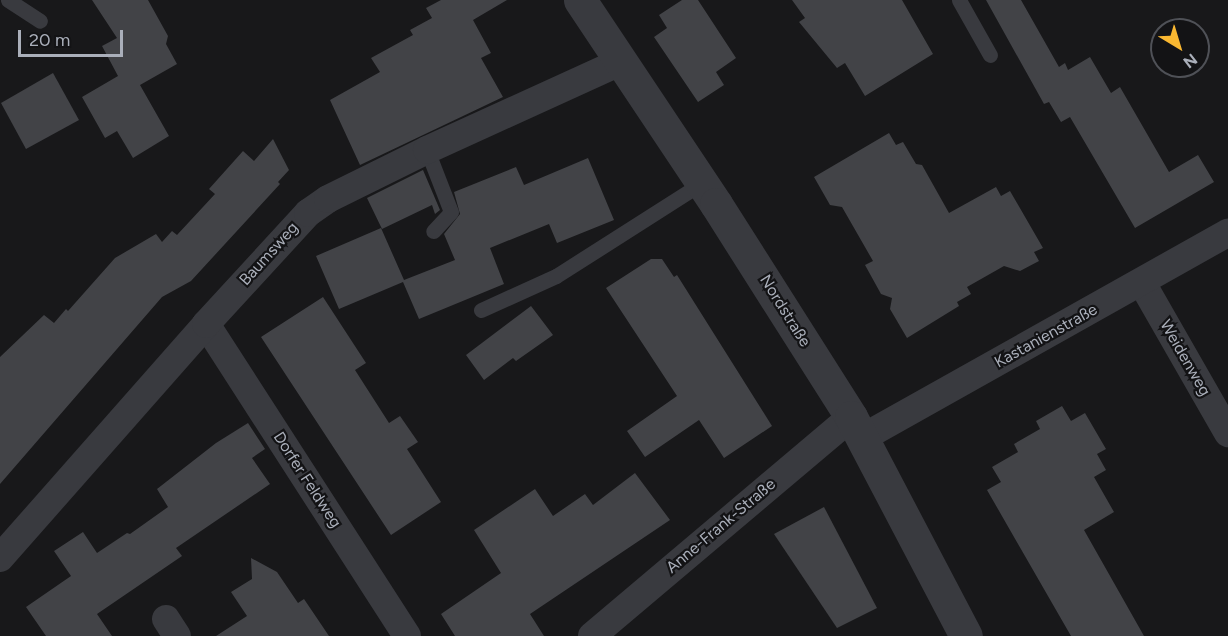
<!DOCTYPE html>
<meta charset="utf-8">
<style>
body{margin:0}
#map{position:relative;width:1228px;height:636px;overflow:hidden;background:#18181a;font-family:Figtree,sans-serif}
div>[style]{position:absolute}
.building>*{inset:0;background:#424347}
.service>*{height:15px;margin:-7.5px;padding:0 7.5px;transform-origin:7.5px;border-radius:7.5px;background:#393a3f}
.minor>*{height:28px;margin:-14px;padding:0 14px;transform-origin:14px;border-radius:14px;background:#393a3f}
.tertiary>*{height:33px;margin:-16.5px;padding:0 16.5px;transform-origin:16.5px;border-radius:16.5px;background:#393a3f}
span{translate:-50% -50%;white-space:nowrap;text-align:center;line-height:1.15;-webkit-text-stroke:4.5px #131315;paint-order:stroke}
.street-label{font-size:16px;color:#aaafba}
.north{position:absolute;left:1150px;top:18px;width:60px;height:60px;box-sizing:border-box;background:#131315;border:2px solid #4f5157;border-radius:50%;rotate:142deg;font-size:16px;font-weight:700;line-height:24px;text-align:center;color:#aaafba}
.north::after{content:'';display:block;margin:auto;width:21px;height:27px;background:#f9b731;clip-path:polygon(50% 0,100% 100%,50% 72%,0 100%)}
.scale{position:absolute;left:18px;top:30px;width:105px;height:27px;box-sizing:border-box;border:3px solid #aaafba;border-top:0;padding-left:8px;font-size:18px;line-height:21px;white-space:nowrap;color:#aaafba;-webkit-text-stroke:4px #131315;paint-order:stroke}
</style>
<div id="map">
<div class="building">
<i style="clip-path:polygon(92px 0,148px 0,168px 36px,166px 44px,177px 64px,140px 85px,169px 136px,133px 158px,117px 131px,105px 138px,82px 97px,118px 76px,102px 46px,117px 38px)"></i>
<i style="clip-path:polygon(441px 0,507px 0,473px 20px,491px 53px,481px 58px,503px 97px,360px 165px,330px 100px,380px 72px,371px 58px,413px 35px,410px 30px,432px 18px,426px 8px)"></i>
<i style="clip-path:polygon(682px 0,698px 0,736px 58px,716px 72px,724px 85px,698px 102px,654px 37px,667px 28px,659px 15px)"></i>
<i style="clip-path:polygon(792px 0,902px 0,933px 54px,865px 96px,845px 63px,837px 68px,799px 22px,805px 18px)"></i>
<i style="clip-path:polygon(986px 0,1021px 0,1059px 67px,1065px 63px,1068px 70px,1090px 57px,1111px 93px,1120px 87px,1169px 172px,1198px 155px,1214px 182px,1135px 228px,1070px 117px,1061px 122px,1049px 102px,1044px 104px)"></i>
<i style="clip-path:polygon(53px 73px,79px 120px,26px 149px,1px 103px)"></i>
<i style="clip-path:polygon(889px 133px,896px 145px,903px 142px,916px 164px,922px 165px,949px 213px,996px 187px,1001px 196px,1010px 191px,1043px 248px,1034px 252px,1039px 261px,1020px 271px,1004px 266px,967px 287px,971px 294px,957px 302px,959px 306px,907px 338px,890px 309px,892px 298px,881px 294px,865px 265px,873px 261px,842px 207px,830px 205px,814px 177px)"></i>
<i style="clip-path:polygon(273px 139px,289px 170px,278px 182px,280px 184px,191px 281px,162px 297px,0 484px,0 357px,44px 315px,54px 323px,66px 309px,68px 311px,115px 258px,156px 234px,162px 242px,172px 231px,177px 235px,215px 194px,209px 189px,243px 151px,254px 161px)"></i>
<i style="clip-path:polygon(588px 158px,614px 220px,557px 243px,549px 224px,490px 248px,504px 284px,419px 319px,403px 282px,339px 309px,316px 256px,381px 228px,404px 280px,455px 260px,444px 234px,460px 214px,454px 192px,516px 167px,524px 185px)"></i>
<i style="clip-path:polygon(423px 170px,440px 210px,435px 214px,432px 205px,382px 229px,367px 198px)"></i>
<i style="clip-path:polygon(651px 259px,662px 259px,674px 277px,677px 275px,772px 426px,724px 458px,699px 420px,645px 457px,627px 431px,677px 396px,606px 288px)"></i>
<i style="clip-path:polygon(323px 297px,366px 363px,355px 370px,389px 423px,400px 416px,418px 442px,407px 449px,441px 502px,391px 535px,261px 337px)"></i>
<i style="clip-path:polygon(531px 306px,553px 335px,516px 361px,513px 358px,484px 380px,466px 355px)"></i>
<i style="clip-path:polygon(1062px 406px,1071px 421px,1085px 413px,1106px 449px,1097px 454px,1106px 470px,1094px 477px,1114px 512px,1084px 530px,1144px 636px,1071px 636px,987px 490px,1001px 482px,992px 467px,1018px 452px,1014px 444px,1040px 429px,1036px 421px)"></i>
<i style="clip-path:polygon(248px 423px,265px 449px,252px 458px,270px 484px,176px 548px,182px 556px,97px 614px,112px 636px,46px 636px,26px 607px,71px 576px,54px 551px,83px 532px,97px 553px,127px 533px,130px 534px,168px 507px,157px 489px,216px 443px)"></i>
<i style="clip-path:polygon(635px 473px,670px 520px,530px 614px,544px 636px,455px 636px,441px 614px,501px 573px,474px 530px,535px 489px,553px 516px,585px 494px,593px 505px)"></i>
<i style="clip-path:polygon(824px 507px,877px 608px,837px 628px,774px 534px)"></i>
<i style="clip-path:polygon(251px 558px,277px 572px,298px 603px,304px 599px,329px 636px,216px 636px,247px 616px,231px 592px,252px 579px)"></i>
</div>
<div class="service">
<i style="left:8px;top:0;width:38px;rotate:33deg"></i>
<i style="left:959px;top:0;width:63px;rotate:60.6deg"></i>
<i style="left:427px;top:150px;width:66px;rotate:68.8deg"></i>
<i style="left:451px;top:212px;width:26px;rotate:133deg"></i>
<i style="left:481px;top:310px;width:82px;rotate:-24.4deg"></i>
<i style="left:556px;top:276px;width:173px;rotate:-32.5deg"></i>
</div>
<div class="minor">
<i style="left:1142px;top:283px;width:173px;rotate:60.2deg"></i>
<i style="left:206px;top:324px;width:371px;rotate:57.2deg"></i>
<i style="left:862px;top:438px;width:420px;rotate:-29.3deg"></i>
<i style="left:0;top:558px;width:312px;rotate:-48.6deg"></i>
<i style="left:206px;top:324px;width:151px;rotate:-47.4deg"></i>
<i style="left:308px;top:213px;width:24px;rotate:-35deg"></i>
<i style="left:328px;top:199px;width:110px;rotate:-26.3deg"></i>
<i style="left:427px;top:150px;width:214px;rotate:-24.5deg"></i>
<i style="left:166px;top:619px;width:20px;rotate:57deg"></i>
<i style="left:592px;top:636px;width:339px;rotate:-40.2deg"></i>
</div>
<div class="tertiary">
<i style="left:580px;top:0;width:245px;rotate:56.3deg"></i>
<i style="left:716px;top:204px;width:252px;rotate:57.6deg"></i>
<i style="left:851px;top:417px;width:247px;rotate:62.3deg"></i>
</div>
<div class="street-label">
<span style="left:269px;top:254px;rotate:-48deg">Baumsweg</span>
<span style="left:785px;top:311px;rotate:58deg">Nordstraße</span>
<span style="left:1046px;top:336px;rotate:-29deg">Kastanienstraße</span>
<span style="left:1185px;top:358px;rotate:60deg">Weidenweg</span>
<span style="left:307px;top:480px;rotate:57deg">Dorfer Feldweg</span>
<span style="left:721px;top:526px;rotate:-40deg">Anne-Frank-Straße</span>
</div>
<div class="north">N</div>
<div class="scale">20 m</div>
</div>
